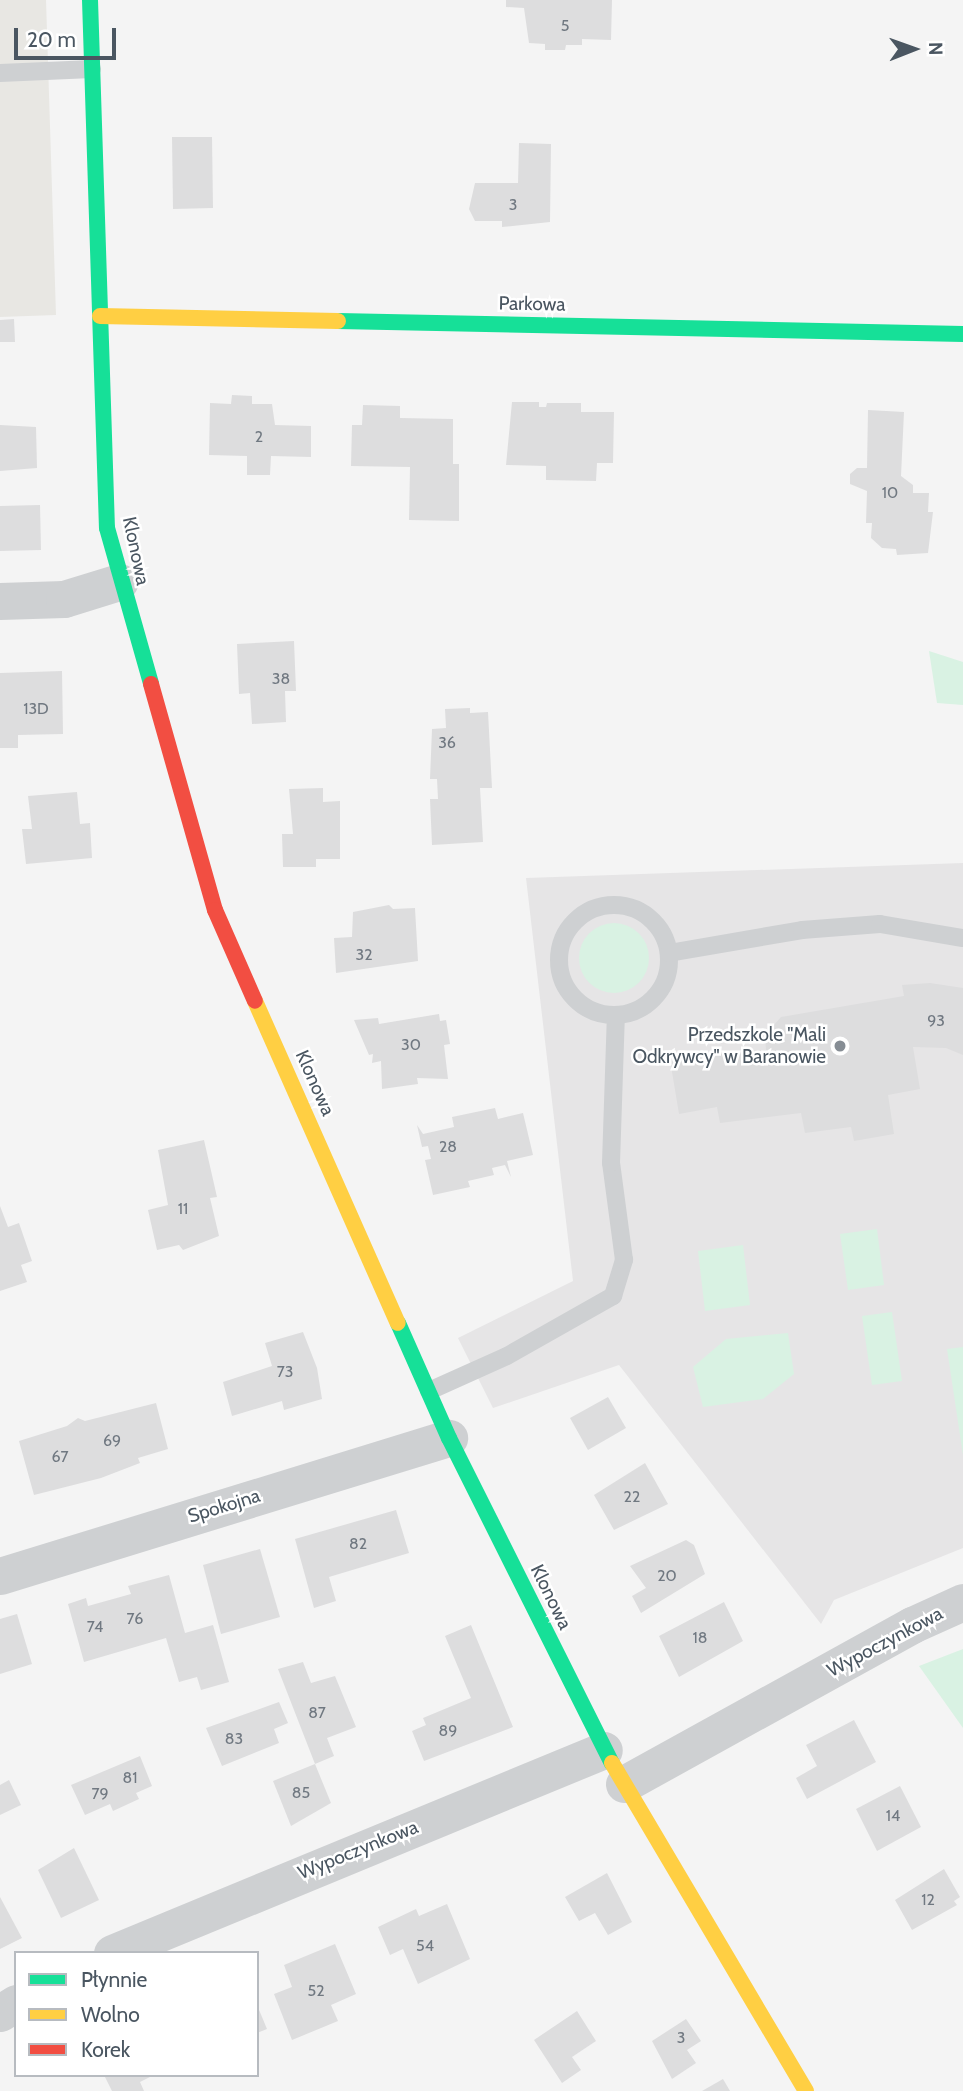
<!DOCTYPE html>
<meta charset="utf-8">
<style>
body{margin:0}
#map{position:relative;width:963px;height:2091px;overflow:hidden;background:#f4f4f4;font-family:Cabin,sans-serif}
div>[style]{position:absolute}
.commercial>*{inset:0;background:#e8e7e3}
.education>*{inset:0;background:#e6e5e6}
.green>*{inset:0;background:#d9f2e3}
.round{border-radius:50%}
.building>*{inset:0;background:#ddddde}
.lane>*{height:18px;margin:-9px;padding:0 9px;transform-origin:9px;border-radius:9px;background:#ced0d2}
.lane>.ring{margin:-9px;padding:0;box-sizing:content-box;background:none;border:18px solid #ced0d2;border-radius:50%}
.street>*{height:37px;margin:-18.5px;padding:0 18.5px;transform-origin:18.5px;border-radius:18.5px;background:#ced0d2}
.fast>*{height:16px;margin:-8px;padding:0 8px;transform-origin:8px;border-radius:8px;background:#16e098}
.slow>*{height:16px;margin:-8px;padding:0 8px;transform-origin:8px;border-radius:8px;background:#ffcf43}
.jam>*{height:16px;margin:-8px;padding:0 8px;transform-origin:8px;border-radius:8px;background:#f24e42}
.dots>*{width:19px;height:19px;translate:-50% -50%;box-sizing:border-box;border:4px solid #fff;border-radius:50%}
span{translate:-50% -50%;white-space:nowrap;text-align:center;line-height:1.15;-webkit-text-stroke:5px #fff;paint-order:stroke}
.number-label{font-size:16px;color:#707881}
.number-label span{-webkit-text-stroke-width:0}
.street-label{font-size:19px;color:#4a5661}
.poi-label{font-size:19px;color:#4a5661}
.right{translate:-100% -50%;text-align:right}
.legend{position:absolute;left:14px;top:1951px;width:245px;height:126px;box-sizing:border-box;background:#fff;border:2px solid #b7bbc0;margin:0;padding:9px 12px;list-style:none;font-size:21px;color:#4a5661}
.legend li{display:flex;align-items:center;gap:14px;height:35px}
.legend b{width:35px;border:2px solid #b7bbc0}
.north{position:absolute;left:879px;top:14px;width:70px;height:70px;-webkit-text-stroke:5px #fff;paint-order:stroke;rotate:89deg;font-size:19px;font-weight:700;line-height:28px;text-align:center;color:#4a5661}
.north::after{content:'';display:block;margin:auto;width:24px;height:32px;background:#4a5661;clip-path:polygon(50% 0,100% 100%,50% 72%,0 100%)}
.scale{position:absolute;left:14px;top:28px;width:102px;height:32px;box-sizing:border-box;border:4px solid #4a5661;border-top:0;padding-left:9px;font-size:21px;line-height:24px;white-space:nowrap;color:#4a5661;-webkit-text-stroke:5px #fff;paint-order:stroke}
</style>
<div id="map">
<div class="commercial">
<i style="clip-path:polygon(0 0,46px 0,56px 315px,0 317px)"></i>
</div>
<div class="education">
<i style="clip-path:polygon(963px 863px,963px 1548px,834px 1600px,821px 1624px,619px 1365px,493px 1408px,458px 1338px,573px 1281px,526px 878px)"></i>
</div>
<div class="green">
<i style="clip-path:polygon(929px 651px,963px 662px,963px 705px,937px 703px)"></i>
<i class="round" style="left:579px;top:923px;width:70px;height:70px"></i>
<i style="clip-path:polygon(877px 1229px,884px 1285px,848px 1290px,840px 1234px)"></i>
<i style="clip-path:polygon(743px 1245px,750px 1305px,705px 1311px,698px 1251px)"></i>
<i style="clip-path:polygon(892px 1312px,902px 1381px,872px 1385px,862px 1316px)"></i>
<i style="clip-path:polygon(788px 1333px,794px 1374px,763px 1399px,703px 1407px,693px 1367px,726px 1339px)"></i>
<i style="clip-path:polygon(963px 1347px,963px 1455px,947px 1349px)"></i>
<i style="clip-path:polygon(963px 1649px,963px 1728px,919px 1666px)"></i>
</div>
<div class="building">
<i style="clip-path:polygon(506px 0,612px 0,611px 40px,582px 39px,582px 45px,566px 45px,565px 50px,545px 50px,545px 44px,529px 43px,524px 8px,506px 7px)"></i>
<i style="clip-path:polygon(172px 137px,212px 137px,213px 208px,173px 209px)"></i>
<i style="clip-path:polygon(519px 143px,551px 144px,550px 222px,502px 227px,502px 221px,475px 221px,469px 209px,475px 183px,518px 183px)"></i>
<i style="clip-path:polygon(14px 319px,15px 342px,0 342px,0 320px)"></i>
<i style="clip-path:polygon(232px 395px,252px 396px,252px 404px,272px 404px,275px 425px,311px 426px,311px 457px,271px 456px,270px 475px,247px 475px,247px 456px,209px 455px,210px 403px,231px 404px)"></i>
<i style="clip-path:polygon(512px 402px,539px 402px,539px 407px,546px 407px,547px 403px,581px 403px,581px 412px,614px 412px,613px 463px,597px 463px,596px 481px,546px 480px,546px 466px,506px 465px)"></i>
<i style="clip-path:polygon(363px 405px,400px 406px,400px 418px,453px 419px,453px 464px,459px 464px,459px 521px,409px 520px,410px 467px,351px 466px,352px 425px,362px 425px)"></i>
<i style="clip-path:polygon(868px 410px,904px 412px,901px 476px,913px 485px,913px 493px,929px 493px,928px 512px,933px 512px,928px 553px,897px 555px,896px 549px,882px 548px,871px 538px,872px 523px,866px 523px,867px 491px,850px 484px,850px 474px,857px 468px,867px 468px)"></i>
<i style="clip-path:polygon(0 425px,36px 427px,37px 468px,0 471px)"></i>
<i style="clip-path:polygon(40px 505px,41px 550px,0 551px,0 506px)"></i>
<i style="clip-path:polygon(294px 641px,296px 691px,285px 691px,286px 722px,252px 724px,250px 693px,239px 694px,237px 644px)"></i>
<i style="clip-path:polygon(62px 671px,63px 734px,18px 735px,18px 748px,0 748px,0 673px)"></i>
<i style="clip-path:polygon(470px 708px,470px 713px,488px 712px,492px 788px,480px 788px,483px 842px,432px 845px,430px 799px,438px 799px,437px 779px,430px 779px,432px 729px,446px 728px,445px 709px)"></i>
<i style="clip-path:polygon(323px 788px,323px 802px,340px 801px,340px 859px,316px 859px,316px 867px,283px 867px,282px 834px,293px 834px,289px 789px)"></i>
<i style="clip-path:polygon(77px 792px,80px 824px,90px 823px,92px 858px,26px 864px,22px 829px,32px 829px,28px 796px)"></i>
<i style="clip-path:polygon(389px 905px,393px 909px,415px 908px,418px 961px,336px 973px,334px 938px,352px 937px,353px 912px)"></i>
<i style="clip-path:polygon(930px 983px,963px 988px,963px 1055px,946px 1048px,913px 1047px,920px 1089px,888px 1095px,894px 1134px,854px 1141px,851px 1127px,805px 1133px,801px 1113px,720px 1123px,717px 1107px,679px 1114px,670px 1060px,730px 1050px,731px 1055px,766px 1050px,765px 1035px,781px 1017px,904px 996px,902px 985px)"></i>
<i style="clip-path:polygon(439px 1014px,440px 1021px,446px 1020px,450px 1044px,444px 1045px,448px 1079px,417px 1078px,418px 1084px,382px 1089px,381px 1061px,372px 1063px,373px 1054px,369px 1055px,354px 1020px,378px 1018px,379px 1024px)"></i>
<i style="clip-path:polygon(495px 1108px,498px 1119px,523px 1113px,533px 1155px,507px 1161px,511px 1177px,505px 1165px,492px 1168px,494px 1175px,468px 1181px,470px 1187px,433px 1195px,425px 1160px,431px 1159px,428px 1146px,422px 1147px,417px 1125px,423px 1134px,454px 1127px,452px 1117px)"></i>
<i style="clip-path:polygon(204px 1140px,217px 1197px,210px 1198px,219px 1236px,183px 1250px,179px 1245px,157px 1250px,148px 1210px,168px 1205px,158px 1150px)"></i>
<i style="clip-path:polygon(0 1206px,8px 1227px,19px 1223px,32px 1261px,21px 1265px,27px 1282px,0 1291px)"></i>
<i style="clip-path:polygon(303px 1332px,317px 1368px,322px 1399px,284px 1410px,282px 1401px,232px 1416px,223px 1382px,272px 1366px,265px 1343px)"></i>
<i style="clip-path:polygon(608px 1397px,626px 1428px,588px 1450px,570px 1418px)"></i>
<i style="clip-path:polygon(156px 1403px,168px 1449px,138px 1458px,140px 1463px,101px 1478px,34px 1495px,19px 1441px,67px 1426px,78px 1418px,85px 1421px)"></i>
<i style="clip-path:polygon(645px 1463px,668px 1504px,614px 1530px,594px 1495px)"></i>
<i style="clip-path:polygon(396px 1510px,409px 1553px,329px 1577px,336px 1601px,314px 1608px,295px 1539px)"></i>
<i style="clip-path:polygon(686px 1540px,694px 1545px,705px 1574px,641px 1613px,632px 1596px,646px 1588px,630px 1566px)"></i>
<i style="clip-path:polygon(260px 1549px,280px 1617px,221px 1634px,203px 1565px)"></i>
<i style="clip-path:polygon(169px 1575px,185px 1633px,213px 1625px,229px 1682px,201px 1690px,197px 1677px,179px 1682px,166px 1638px,84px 1662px,68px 1604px,86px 1598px,88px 1606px,131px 1594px,128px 1586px)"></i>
<i style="clip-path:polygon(724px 1602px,743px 1641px,679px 1677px,659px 1636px)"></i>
<i style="clip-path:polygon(17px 1614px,32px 1664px,0 1674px,0 1619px)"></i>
<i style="clip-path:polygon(471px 1625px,513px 1727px,424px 1761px,412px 1731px,426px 1725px,423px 1718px,471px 1698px,445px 1636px)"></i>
<i style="clip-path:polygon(303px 1662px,311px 1683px,335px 1676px,356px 1727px,327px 1738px,334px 1756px,315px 1764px,278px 1669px)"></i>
<i style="clip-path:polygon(279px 1702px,288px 1723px,274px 1729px,279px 1743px,222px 1766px,206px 1728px)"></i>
<i style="clip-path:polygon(854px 1720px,876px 1762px,807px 1799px,796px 1778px,817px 1766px,806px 1745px)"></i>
<i style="clip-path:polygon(140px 1756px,152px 1786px,136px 1793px,139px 1799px,113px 1811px,110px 1804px,85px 1815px,71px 1785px)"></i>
<i style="clip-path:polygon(315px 1764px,331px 1803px,291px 1826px,273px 1781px)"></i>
<i style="clip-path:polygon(9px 1780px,21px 1805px,0 1815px,0 1785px)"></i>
<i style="clip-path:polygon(900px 1786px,921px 1827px,877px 1851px,856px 1809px)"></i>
<i style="clip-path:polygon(74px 1848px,99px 1900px,61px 1918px,38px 1870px)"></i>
<i style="clip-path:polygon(944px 1869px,960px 1897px,954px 1901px,957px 1905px,912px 1930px,895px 1900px)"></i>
<i style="clip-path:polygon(607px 1873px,632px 1922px,608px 1935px,595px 1913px,579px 1921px,565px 1897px)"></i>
<i style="clip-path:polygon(0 1897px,22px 1938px,0 1949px)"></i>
<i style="clip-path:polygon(447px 1904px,470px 1959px,418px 1984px,403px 1949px,390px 1955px,378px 1927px,416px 1909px,419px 1916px)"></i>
<i style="clip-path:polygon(335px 1944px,356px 1994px,331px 2005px,338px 2021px,292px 2040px,274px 1994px,292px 1987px,284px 1965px)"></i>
<i style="clip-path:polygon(257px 2005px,267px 2029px,257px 2033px)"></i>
<i style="clip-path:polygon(577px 2011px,596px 2041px,572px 2057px,581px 2070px,562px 2083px,534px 2040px)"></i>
<i style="clip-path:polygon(686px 2019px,701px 2041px,687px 2050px,696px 2063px,672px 2079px,652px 2041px)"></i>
<i style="clip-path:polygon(104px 2075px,154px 2075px,140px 2082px,144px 2091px,112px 2091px)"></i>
<i style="clip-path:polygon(723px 2079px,730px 2091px,702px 2091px)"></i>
</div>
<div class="lane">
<i style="left:0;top:73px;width:92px;rotate:-2.5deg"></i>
<i class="ring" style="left:559px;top:905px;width:92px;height:92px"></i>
<i style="left:669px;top:953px;width:135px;rotate:-9.8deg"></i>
<i style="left:802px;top:930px;width:78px;rotate:-4.4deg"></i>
<i style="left:880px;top:924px;width:84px;rotate:9.6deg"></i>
<i style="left:429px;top:1391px;width:85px;rotate:-24.2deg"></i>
<i style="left:507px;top:1356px;width:122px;rotate:-29.5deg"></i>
<i style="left:613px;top:1296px;width:38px;rotate:-73deg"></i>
<i style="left:624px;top:1260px;width:98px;rotate:-97.6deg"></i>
<i style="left:611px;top:1163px;width:148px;rotate:-88.1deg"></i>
</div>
<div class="street">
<i style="left:0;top:601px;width:64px;rotate:-1.8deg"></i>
<i style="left:64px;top:599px;width:58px;rotate:-17.2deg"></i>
<i style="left:0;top:1576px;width:470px;rotate:-17.1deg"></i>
<i style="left:624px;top:1784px;width:329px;rotate:-28.9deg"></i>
<i style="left:912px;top:1625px;width:56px;rotate:-24.3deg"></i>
<i style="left:112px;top:1953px;width:532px;rotate:-22.42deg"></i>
<i style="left:0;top:2013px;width:19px;rotate:-32deg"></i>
</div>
<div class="fast">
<i style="left:90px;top:0;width:528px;rotate:88.16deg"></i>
<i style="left:107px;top:528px;width:162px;rotate:74.2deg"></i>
<i style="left:338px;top:321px;width:625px;rotate:1.19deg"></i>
<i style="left:398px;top:1323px;width:126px;rotate:66.1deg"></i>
<i style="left:449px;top:1438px;width:364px;rotate:63.4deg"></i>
</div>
<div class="slow">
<i style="left:100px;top:316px;width:238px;rotate:1.2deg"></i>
<i style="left:255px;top:1001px;width:352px;rotate:66.1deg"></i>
<i style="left:612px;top:1763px;width:381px;rotate:59.4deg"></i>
</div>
<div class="jam">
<i style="left:151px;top:684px;width:235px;rotate:74.2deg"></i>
<i style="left:215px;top:910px;width:99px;rotate:66.3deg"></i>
</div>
<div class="dots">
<i style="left:840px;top:1046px;background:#868d94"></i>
</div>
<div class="number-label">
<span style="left:565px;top:26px">5</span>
<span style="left:513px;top:205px">3</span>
<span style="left:259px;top:437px">2</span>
<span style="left:890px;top:493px">10</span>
<span style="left:281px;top:679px">38</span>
<span style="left:36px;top:709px">13D</span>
<span style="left:447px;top:743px">36</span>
<span style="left:364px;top:955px">32</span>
<span style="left:936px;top:1021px">93</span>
<span style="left:411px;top:1045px">30</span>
<span style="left:448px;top:1147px">28</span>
<span style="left:183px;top:1209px">11</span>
<span style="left:285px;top:1372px">73</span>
<span style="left:112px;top:1441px">69</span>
<span style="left:60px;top:1457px">67</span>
<span style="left:632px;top:1497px">22</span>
<span style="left:358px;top:1544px">82</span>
<span style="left:667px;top:1576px">20</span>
<span style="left:135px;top:1619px">76</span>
<span style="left:95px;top:1627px">74</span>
<span style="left:700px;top:1638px">18</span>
<span style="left:317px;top:1713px">87</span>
<span style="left:448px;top:1731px">89</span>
<span style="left:234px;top:1739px">83</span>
<span style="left:130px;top:1778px">81</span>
<span style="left:301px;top:1793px">85</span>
<span style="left:100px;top:1794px">79</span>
<span style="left:893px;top:1816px">14</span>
<span style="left:928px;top:1900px">12</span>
<span style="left:425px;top:1946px">54</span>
<span style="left:316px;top:1991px">52</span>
<span style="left:681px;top:2038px">3</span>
</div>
<div class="street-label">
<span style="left:532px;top:304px;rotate:1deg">Parkowa</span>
<span style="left:136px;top:551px;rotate:78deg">Klonowa</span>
<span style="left:315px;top:1083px;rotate:66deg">Klonowa</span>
<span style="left:224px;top:1506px;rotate:-17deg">Spokojna</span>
<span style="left:551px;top:1597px;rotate:64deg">Klonowa</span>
<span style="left:885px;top:1642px;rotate:-28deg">Wypoczynkowa</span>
<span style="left:358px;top:1850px;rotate:-22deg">Wypoczynkowa</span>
</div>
<div class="poi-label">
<span class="right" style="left:826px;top:1046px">Przedszkole "Mali<br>Odkrywcy" w Baranowie</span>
</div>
<ul class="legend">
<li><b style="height:9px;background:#16e098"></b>Płynnie</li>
<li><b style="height:9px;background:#ffcf43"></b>Wolno</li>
<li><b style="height:9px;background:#f24e42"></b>Korek</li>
</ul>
<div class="north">N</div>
<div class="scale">20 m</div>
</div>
